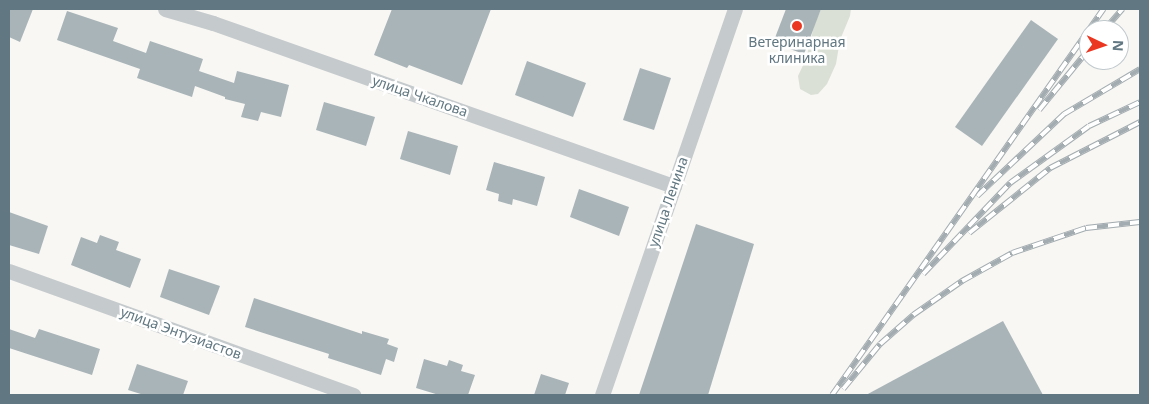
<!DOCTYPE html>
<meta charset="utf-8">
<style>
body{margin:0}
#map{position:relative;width:1149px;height:404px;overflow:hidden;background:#f8f7f4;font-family:"Noto Sans",sans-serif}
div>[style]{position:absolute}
.green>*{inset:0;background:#dae0d5}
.building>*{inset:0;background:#a9b4b8}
.minor>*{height:15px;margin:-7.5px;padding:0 7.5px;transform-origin:7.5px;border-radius:7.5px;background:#c5cacc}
.rail>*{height:5.5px;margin-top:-2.75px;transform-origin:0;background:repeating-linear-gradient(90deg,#fff 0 11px,#a3acb0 0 22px);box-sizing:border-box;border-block:1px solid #a3acb0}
.dots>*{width:14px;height:14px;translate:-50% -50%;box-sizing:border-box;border:2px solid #fff;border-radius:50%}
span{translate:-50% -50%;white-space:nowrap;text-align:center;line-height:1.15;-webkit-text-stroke:5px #fff;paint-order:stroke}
.poi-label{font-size:14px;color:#617781}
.street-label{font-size:14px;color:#617781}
.frame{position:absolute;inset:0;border:10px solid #617781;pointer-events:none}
.north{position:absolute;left:1079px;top:20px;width:50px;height:50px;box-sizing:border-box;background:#fff;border:1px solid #c0c9cd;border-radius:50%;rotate:93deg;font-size:14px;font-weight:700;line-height:20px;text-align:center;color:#617781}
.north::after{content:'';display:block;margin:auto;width:18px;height:22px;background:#eb3721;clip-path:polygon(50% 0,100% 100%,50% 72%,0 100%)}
</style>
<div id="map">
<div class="green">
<i style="clip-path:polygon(821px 9px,851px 9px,850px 16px,840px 40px,836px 64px,827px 84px,818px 94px,811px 95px,800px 89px,798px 76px,806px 59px,814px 26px)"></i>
</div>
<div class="building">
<i style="clip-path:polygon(9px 9px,33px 9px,20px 42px,9px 37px)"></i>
<i style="clip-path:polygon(392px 9px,491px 9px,462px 85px,409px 65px,407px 68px,374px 55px)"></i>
<i style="clip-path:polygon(786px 9px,821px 9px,804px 54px,773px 43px)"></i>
<i style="clip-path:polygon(67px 11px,118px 28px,113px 41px,146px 53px,150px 41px,203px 59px,199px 71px,234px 83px,237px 71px,289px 85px,281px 117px,261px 112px,258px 121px,241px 117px,245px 104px,225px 99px,225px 97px,195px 86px,192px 97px,137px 78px,140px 69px,57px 40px)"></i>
<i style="clip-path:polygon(1031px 20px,1058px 39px,982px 146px,955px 127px)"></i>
<i style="clip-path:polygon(527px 61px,586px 83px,573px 117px,515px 95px)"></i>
<i style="clip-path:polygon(640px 68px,671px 78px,654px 130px,623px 120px)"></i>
<i style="clip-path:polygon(324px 102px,375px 117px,366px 146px,316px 130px)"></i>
<i style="clip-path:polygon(408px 131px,458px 146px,450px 175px,400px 159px)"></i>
<i style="clip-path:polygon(494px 162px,545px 177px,537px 206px,513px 199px,512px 205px,498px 201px,499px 194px,486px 190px)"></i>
<i style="clip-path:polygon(579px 189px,629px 207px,619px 236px,570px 217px)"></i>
<i style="clip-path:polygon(9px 212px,48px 226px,39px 254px,9px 245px)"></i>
<i style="clip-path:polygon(696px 224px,754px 244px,708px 395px,639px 395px)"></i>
<i style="clip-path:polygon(100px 235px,119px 242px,116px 250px,141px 259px,130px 288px,71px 265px,81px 237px,97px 243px)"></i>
<i style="clip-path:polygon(169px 269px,220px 286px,209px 315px,160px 297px)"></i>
<i style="clip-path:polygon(254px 298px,362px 334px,362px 331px,389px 339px,387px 344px,398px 348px,394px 362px,386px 359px,381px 375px,328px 358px,329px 354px,245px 327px)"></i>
<i style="clip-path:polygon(1003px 321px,1043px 395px,866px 395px)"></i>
<i style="clip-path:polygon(9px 329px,35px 338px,39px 329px,100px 349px,92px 375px,9px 348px)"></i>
<i style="clip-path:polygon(424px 359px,447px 366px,449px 360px,463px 365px,461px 371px,475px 375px,468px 395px,439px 395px,416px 388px)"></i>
<i style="clip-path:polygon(137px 364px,188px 381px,183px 395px,144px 395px,128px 390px)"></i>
<i style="clip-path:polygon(541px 374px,569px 383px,565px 395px,534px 395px)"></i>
</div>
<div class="minor">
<i style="left:165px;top:9px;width:50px;rotate:16.3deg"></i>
<i style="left:213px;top:23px;width:489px;rotate:19.5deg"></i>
<i style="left:9px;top:271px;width:366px;rotate:19.8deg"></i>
<i style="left:602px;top:395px;width:408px;rotate:-71deg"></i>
</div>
<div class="rail">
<i style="left:1104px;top:30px;width:28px;rotate:-49deg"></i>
<i style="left:1039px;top:110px;width:79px;rotate:-50.7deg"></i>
<i style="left:977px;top:196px;width:120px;rotate:-43.3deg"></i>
<i style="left:1064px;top:114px;width:88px;rotate:-30.6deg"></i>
<i style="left:969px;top:233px;width:104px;rotate:-38.7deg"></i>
<i style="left:1050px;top:168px;width:101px;rotate:-27.1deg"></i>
<i style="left:923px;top:274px;width:126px;rotate:-46.3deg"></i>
<i style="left:1010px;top:183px;width:97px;rotate:-35.8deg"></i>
<i style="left:1089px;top:126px;width:56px;rotate:-25.2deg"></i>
<i style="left:843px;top:389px;width:58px;rotate:-50.6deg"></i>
<i style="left:880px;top:344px;width:44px;rotate:-41.3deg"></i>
<i style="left:913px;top:315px;width:60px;rotate:-34.8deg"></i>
<i style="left:962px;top:281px;width:57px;rotate:-29.2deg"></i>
<i style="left:1012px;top:253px;width:78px;rotate:-18.7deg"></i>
<i style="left:1086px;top:228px;width:54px;rotate:-6.3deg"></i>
<i style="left:832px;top:395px;width:472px;rotate:-54.9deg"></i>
</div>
<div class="dots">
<i style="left:797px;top:26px;background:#eb3721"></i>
</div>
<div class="poi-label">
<span style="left:797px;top:50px">Ветеринарная<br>клиника</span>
</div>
<div class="street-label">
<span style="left:420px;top:96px;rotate:19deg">улица Чкалова</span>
<span style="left:668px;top:202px;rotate:-71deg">улица Ленина</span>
<span style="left:181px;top:333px;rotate:20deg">улица Энтузиастов</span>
</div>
<div class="frame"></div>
<div class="north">N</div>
</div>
